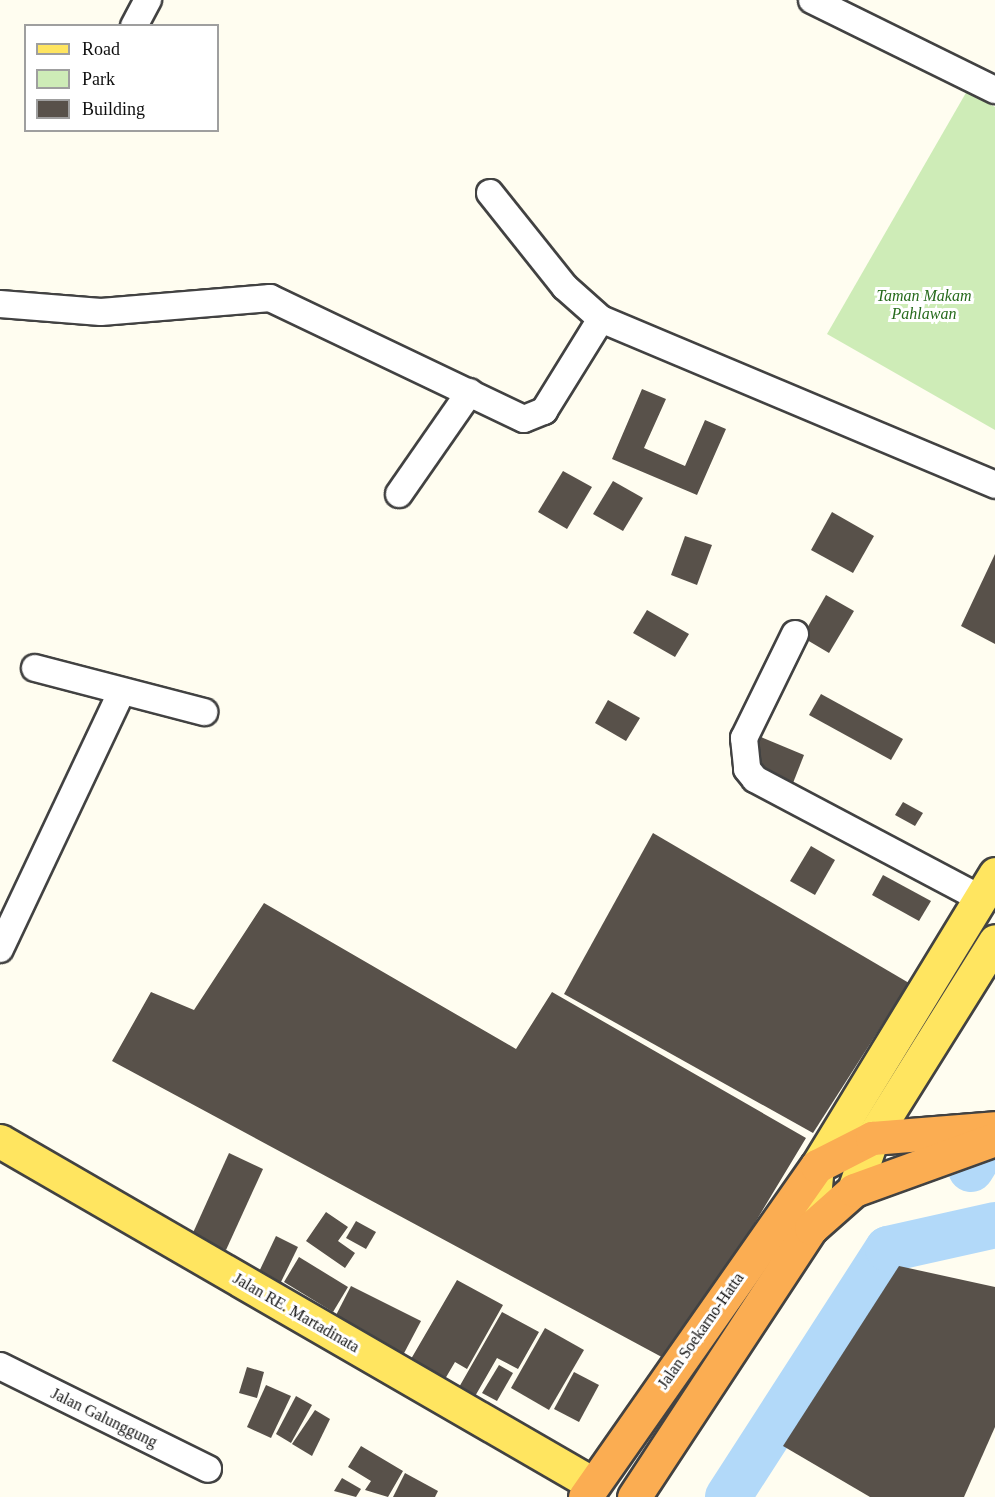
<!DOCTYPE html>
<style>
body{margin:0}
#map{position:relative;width:995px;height:1497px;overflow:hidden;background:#fffdf0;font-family:Georgia,serif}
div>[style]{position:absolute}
.green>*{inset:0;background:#ceecb7}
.river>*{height:46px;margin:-23px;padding:0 23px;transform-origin:23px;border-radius:23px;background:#b2d9f9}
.building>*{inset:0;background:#58514a}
.roads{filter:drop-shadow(2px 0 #424242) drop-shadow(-2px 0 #424242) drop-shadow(0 2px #424242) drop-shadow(0 -2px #424242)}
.minor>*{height:26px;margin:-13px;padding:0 13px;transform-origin:13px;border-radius:13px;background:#fff}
.major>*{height:33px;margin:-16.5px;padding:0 16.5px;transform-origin:16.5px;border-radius:16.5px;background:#ffe560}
.highway>*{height:33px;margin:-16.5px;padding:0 16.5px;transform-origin:16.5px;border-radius:16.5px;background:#fbad52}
span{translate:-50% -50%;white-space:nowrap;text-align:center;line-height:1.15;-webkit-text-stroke:6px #fff;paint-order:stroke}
.park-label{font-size:16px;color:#256a1b;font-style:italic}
.street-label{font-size:16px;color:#0f0f0f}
.legend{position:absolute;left:24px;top:24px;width:195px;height:108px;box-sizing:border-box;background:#fff;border:2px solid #9f9f9f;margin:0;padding:8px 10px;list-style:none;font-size:18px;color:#0f0f0f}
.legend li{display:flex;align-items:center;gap:12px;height:30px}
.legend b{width:30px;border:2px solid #9f9f9f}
</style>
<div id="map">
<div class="green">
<i style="clip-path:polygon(967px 91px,995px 107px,995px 430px,827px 334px)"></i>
</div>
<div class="river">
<i style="left:971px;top:1169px;width:12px;rotate:-59deg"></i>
<i style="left:728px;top:1497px;width:295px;rotate:-57.2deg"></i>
<i style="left:888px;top:1249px;width:110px;rotate:-12.6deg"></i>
</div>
<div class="building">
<i style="clip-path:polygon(642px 389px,666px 399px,644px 448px,685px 466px,705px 420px,726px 429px,697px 495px,612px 459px)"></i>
<i style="clip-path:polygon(563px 471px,592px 487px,567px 529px,538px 512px)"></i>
<i style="clip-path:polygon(613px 481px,643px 498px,623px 531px,593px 514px)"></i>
<i style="clip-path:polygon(832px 512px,874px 536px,853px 573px,811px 550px)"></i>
<i style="clip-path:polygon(685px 536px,712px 545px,697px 585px,671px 575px)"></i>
<i style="clip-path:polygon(995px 554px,995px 644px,961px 626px)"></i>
<i style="clip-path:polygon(826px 595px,854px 611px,829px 653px,802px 637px)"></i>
<i style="clip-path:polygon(647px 610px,689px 634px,675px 657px,633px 633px)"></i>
<i style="clip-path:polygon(821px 694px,903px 739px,891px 760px,809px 715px)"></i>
<i style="clip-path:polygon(608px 700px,640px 718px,626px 741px,595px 723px)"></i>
<i style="clip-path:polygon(761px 737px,804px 755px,793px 783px,748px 765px)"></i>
<i style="clip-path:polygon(903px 802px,923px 813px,915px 826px,895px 815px)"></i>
<i style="clip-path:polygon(653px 833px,909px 983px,813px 1133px,564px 994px)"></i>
<i style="clip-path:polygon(811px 846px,835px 860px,815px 895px,790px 881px)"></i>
<i style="clip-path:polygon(883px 875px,931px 901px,919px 921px,872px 895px)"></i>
<i style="clip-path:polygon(264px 903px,516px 1049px,552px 992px,806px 1138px,671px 1362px,112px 1061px,151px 992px,194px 1010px)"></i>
<i style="clip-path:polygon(229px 1153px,263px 1169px,226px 1250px,192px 1235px)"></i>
<i style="clip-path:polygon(326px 1212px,348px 1227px,338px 1241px,355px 1253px,345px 1268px,306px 1241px)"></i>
<i style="clip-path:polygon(356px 1221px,376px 1232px,366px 1249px,346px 1238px)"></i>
<i style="clip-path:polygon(276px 1236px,298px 1247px,279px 1286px,257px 1276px)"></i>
<i style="clip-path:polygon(299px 1257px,348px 1287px,333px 1312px,284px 1282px)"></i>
<i style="clip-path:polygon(899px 1266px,995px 1287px,995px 1427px,964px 1497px,870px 1497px,783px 1446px)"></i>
<i style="clip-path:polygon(457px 1280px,503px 1305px,467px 1369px,455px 1362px,445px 1379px,411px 1359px)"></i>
<i style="clip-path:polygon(351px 1286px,421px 1321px,402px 1357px,333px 1321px)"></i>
<i style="clip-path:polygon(502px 1312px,539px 1332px,518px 1369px,497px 1358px,470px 1405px,454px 1396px)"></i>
<i style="clip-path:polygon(545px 1328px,584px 1350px,549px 1410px,511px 1388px)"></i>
<i style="clip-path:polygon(499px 1365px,513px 1373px,497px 1401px,482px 1393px)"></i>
<i style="clip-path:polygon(247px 1367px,264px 1372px,257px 1398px,239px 1393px)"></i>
<i style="clip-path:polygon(574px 1372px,599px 1385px,579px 1422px,554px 1409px)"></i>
<i style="clip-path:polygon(266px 1385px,291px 1396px,271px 1438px,247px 1427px)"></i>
<i style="clip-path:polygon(296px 1396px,312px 1405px,291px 1443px,276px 1434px)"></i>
<i style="clip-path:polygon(315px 1410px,330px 1419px,312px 1456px,292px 1444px)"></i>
<i style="clip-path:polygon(361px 1446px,403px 1471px,388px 1497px,365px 1490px,371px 1481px,348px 1467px)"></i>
<i style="clip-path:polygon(405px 1473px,438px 1491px,435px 1497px,393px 1497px)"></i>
<i style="clip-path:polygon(342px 1478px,361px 1489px,356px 1497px,334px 1491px)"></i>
</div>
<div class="roads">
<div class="minor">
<i style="left:812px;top:0;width:204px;rotate:26.2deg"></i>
<i style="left:134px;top:26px;width:30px;rotate:-62deg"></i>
<i style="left:490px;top:193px;width:120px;rotate:51.4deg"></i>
<i style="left:565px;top:287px;width:48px;rotate:41.6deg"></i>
<i style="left:601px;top:319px;width:428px;rotate:22.8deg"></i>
<i style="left:0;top:304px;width:101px;rotate:4.5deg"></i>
<i style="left:101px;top:312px;width:170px;rotate:-4.7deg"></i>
<i style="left:270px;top:298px;width:281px;rotate:25.5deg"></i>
<i style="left:524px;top:419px;width:22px;rotate:-22deg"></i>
<i style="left:544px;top:411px;width:108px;rotate:-58.2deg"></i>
<i style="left:399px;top:494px;width:124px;rotate:-55.2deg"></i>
<i style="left:795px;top:634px;width:116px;rotate:116.1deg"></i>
<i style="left:744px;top:738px;width:31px;rotate:84deg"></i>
<i style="left:747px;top:769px;width:13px;rotate:51deg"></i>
<i style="left:755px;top:779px;width:255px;rotate:27.9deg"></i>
<i style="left:35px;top:668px;width:175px;rotate:14.6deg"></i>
<i style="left:0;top:949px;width:283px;rotate:-64.7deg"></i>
<i style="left:0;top:1366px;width:232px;rotate:26.3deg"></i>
</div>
<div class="major">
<i style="left:0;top:1141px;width:685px;rotate:30.05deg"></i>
<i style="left:854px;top:1190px;width:55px;rotate:-70.9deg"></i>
<i style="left:872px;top:1138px;width:232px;rotate:-58deg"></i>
<i style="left:811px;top:1228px;width:62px;rotate:-84.5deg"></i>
<i style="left:817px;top:1166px;width:342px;rotate:-58.6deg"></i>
</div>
<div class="highway">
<i style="left:585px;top:1497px;width:404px;rotate:-55deg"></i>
<i style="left:817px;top:1166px;width:62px;rotate:-27deg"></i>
<i style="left:872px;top:1138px;width:123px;rotate:-4.6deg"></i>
<i style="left:634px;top:1497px;width:322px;rotate:-56.7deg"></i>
<i style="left:811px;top:1228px;width:57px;rotate:-41.5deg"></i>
<i style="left:854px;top:1190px;width:150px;rotate:-19.9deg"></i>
</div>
</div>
<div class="park-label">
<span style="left:924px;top:305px">Taman Makam<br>Pahlawan</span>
</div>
<div class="street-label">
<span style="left:296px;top:1313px;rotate:30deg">Jalan RE. Martadinata</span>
<span style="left:701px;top:1331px;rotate:-55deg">Jalan Soekarno-Hatta</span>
<span style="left:104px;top:1418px;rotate:26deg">Jalan Galunggung</span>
</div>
<ul class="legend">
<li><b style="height:8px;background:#ffe560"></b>Road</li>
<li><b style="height:16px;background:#ceecb7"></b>Park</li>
<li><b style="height:16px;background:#58514a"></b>Building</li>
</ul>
</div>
